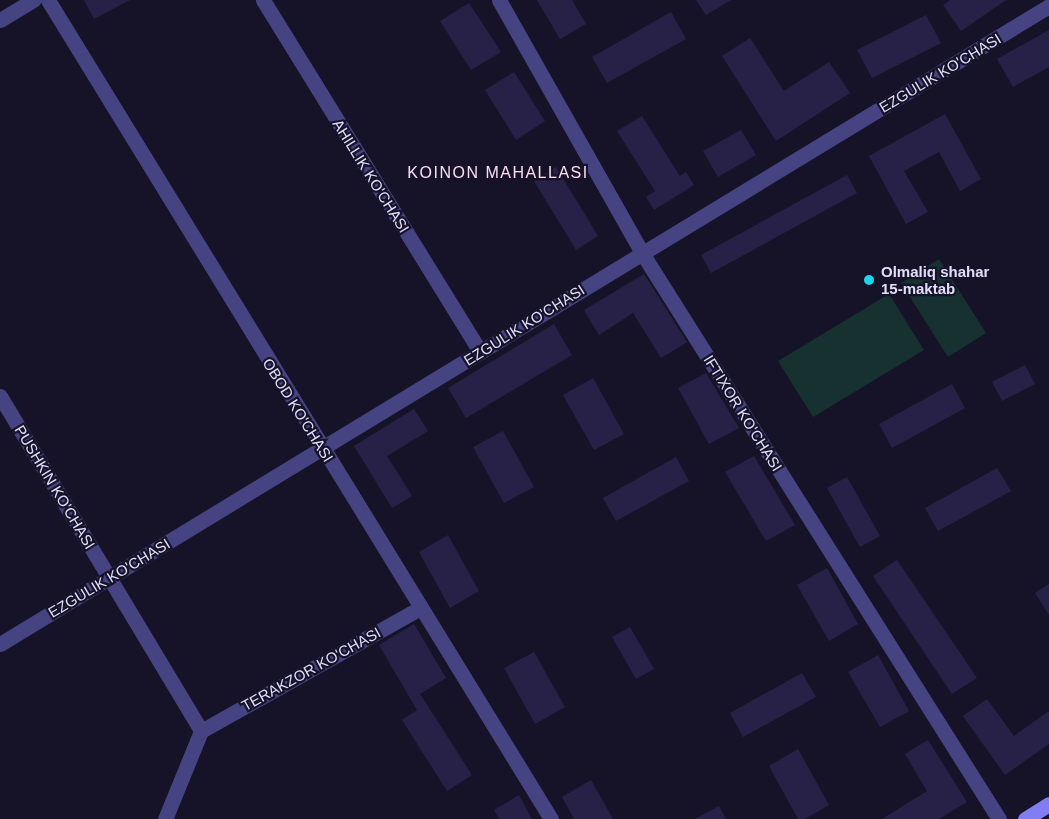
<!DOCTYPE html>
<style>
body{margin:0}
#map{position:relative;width:1049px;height:819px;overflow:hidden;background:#161328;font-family:Helvetica,sans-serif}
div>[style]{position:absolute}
.green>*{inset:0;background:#173130}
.building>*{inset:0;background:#282147}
.minor>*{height:15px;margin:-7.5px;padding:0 7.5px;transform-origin:7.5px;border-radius:7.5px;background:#454382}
.tertiary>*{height:15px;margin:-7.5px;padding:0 7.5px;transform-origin:7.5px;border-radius:7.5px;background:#454382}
.secondary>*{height:15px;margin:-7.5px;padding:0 7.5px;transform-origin:7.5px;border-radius:7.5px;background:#807ef2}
.dots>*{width:16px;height:16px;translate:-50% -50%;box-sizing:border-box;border:3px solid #161328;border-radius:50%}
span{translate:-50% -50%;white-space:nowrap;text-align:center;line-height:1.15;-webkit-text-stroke:4.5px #161328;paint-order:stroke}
.street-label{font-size:15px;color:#e1ddfc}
.poi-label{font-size:15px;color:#e1ddfc;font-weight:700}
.left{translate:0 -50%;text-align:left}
.neighbourhood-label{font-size:16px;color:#fcdff2;letter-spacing:1.5px}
</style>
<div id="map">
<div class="green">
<i style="clip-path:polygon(939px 259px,986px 333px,948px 357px,901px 283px)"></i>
<i style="clip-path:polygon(889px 294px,924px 350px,813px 417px,778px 361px)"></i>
</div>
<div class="building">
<i style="clip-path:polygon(84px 0,130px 0,94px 19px)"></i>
<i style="clip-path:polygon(537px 0,572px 0,586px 24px,560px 39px)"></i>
<i style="clip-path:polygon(696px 0,731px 0,706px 15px)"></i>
<i style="clip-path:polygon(950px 0,1006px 0,961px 31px,943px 5px)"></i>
<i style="clip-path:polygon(469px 3px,501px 52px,471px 70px,440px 21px)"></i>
<i style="clip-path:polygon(671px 12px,686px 39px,607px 83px,592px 57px)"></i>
<i style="clip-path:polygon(926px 15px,941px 43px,872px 78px,857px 50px)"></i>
<i style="clip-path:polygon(1049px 30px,1049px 67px,1013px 87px,997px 59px)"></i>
<i style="clip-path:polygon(750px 38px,784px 91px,829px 62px,850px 93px,776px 141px,722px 56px)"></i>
<i style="clip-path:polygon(514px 72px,545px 121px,516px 140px,485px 90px)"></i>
<i style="clip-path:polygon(945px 114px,981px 179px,960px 191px,939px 152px,904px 171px,928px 212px,906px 224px,869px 156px)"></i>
<i style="clip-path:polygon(642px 116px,680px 176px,686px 172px,694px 185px,654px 210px,646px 197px,655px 191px,617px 131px)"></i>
<i style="clip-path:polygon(741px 130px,756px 155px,718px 177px,703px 151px)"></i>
<i style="clip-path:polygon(556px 167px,598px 236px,576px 250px,534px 181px)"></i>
<i style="clip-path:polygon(847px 175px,857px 193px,711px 273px,701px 255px)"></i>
<i style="clip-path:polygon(644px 274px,687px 342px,661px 358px,633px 313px,599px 335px,584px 310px)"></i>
<i style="clip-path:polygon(554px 324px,572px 355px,466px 418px,448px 388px)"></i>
<i style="clip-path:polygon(1025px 365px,1035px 384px,1002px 401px,992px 382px)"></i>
<i style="clip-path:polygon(706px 373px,739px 428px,709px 444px,678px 388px)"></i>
<i style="clip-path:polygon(593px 378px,624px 434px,594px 450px,563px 395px)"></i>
<i style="clip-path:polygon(952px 384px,965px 408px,892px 448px,879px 424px)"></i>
<i style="clip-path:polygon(414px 409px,428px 431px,387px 456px,412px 496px,392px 508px,354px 446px)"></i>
<i style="clip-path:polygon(503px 431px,534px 487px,504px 503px,473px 447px)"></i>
<i style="clip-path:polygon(754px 456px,795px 525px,766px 541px,725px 472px)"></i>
<i style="clip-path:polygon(676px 457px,689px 481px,616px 521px,603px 498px)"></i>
<i style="clip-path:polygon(997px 468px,1011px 491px,938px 531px,925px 508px)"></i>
<i style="clip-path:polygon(847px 477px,880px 536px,860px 547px,827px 488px)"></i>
<i style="clip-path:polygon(448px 535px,479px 591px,450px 608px,419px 552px)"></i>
<i style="clip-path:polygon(897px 560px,977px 678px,952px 694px,873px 576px)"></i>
<i style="clip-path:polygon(827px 568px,858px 624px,829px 641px,797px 585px)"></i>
<i style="clip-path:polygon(1049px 584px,1049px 615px,1035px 593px)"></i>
<i style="clip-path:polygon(414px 624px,446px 678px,420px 694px,472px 775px,447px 791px,402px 720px,417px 710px,379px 645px)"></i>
<i style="clip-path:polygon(630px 627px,654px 669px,636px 679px,612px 637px)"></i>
<i style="clip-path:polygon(534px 652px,565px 707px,535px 724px,504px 668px)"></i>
<i style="clip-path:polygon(878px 655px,909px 711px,880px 727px,848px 672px)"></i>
<i style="clip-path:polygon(802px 673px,816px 697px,743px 737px,730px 713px)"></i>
<i style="clip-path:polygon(987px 699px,1014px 736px,1049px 711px,1049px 744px,1005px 775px,963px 716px)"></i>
<i style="clip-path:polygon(928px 740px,967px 802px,939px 819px,882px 819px,927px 791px,905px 754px)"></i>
<i style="clip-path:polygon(798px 749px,829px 805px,805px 819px,798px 819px,769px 766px)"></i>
<i style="clip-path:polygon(591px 780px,613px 819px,574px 819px,562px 797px)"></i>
<i style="clip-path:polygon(519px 795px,532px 819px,499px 819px,494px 810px)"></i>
<i style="clip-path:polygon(719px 806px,726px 819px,695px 819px)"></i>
</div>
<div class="minor">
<i style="left:263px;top:0;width:414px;rotate:58.3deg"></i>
<i style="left:499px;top:0;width:291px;rotate:60.5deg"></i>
<i style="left:642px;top:253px;width:669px;rotate:57.76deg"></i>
<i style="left:0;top:20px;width:39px;rotate:-31deg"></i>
<i style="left:0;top:396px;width:391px;rotate:59deg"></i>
<i style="left:201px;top:731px;width:95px;rotate:112.2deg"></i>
<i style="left:0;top:644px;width:1228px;rotate:-31.31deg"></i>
<i style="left:201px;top:731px;width:251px;rotate:-29.3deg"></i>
</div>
<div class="tertiary">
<i style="left:48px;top:0;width:961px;rotate:58.44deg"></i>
</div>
<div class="secondary">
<i style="left:1025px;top:819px;width:28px;rotate:-32deg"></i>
</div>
<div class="dots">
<i style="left:869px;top:280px;background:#1cd5e9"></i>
</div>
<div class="street-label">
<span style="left:940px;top:73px;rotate:-31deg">EZGULIK KO'CHASI</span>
<span style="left:371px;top:176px;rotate:58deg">AHILLIK KO'CHASI</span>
<span style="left:524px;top:325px;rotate:-32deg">EZGULIK KO'CHASI</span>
<span style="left:298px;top:410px;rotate:58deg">OBOD KO'CHASI</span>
<span style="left:743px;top:413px;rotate:58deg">IFTIXOR KO'CHASI</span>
<span style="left:55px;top:487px;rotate:59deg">PUSHKIN KO'CHASI</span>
<span style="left:109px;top:578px;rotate:-31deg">EZGULIK KO'CHASI</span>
<span style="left:311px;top:669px;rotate:-29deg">TERAKZOR KO'CHASI</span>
</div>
<div class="poi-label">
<span class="left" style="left:881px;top:280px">Olmaliq shahar<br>15-maktab</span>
</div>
<div class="neighbourhood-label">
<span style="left:498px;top:173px">KOINON MAHALLASI</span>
</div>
</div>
